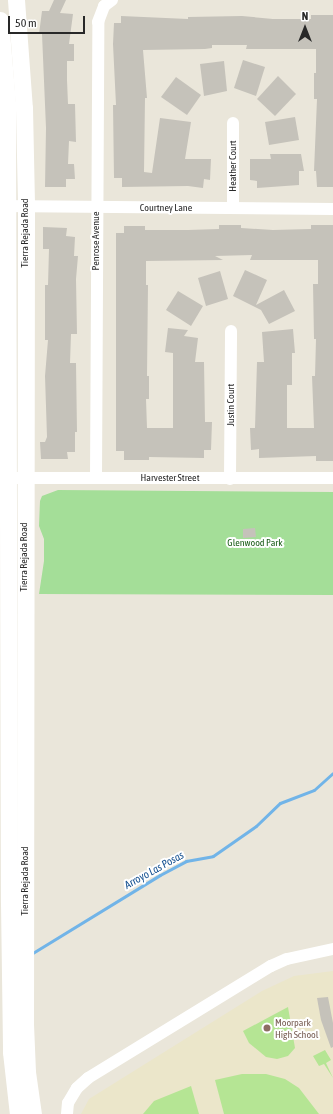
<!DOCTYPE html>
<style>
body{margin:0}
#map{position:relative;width:333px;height:1114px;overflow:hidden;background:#eae6da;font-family:"Asap Condensed",sans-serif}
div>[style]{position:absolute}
.education>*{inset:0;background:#ebe6ca}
.green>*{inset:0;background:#a4de98}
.pitch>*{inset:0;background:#b5e594}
.stream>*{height:3px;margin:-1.5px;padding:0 1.5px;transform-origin:1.5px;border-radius:1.5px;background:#71b4e8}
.building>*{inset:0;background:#c5c2ba}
.minor>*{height:12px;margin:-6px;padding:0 6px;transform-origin:6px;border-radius:6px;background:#fff}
.secondary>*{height:17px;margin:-8.5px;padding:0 8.5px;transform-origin:8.5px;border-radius:8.5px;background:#fff}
.dots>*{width:11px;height:11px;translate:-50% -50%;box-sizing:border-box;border:2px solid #fff;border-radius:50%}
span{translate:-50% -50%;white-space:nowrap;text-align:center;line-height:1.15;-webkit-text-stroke:4px #fff;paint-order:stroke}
.street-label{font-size:10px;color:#282828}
.park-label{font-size:10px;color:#1f601d}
.education-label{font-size:10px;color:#785e54}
.left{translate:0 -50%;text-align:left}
.water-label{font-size:11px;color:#145090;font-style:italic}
.north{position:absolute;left:285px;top:8px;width:40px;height:40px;-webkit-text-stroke:3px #fff;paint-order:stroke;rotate:0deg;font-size:11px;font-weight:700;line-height:16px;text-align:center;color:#282828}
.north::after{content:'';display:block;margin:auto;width:14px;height:18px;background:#282828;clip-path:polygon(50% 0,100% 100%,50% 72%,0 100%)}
.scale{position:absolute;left:8px;top:16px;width:77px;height:18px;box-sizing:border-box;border:2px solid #282828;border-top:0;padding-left:5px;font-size:12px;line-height:14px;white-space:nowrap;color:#282828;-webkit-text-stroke:3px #fff;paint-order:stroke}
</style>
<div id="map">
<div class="education">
<i style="clip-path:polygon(333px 971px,333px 1114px,81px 1114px,89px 1099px,262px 991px,294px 976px)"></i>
</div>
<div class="green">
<i style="clip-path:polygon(58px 490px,333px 492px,333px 595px,39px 594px,44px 561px,44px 539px,39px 526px,40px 501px,42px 496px)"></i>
</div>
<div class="pitch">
<i style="clip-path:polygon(288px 1007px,295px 1048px,288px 1056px,277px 1059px,266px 1057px,249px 1043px,243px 1031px)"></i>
<i style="clip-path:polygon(325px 1050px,331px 1060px,326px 1063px,333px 1078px,324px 1064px,319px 1066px,313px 1056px)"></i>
<i style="clip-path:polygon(242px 1074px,266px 1074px,285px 1079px,299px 1088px,319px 1114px,224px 1114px,215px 1080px)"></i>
<i style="clip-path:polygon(191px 1086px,199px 1114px,143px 1114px,154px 1101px)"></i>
</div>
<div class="stream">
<i style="left:31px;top:954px;width:151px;rotate:-31.5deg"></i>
<i style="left:160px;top:875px;width:30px;rotate:-28deg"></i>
<i style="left:186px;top:861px;width:27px;rotate:-10deg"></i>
<i style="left:213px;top:856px;width:52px;rotate:-34.9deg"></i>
<i style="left:256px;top:826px;width:33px;rotate:-44deg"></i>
<i style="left:280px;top:803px;width:36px;rotate:-21deg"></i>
<i style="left:314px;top:790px;width:25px;rotate:-42deg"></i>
</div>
<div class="building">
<i style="clip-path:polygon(54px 0,66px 0,60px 13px,73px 14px,69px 44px,74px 44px,74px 61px,67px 61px,67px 80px,68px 104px,75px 104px,76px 142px,69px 141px,68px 164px,74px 164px,75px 179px,66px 179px,66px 187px,45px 187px,46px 128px,42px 34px,39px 34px,42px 11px,49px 11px)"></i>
<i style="clip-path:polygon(311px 15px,333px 15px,333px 187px,317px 187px,316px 171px,314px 171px,317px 99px,314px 99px,314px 73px,316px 73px,316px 49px,246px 49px,247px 45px,212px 45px,212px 48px,205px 49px,143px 50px,147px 98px,145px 98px,144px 172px,152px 173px,160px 118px,191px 122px,185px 159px,211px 159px,210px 180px,204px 179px,203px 188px,188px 186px,122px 187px,122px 178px,114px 178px,113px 105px,116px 105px,113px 44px,114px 23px,121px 23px,121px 16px,188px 19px,188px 17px,242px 16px,273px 19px,311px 19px)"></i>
<i style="clip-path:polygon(243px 60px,265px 67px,256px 96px,234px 88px)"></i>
<i style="clip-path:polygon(224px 61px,227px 91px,204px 96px,200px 64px)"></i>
<i style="clip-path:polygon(278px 76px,296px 94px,275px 116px,257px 99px)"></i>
<i style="clip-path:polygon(176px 77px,201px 95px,187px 115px,161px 97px)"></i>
<i style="clip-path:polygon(295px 117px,299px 140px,269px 145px,265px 122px)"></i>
<i style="clip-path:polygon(270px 154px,301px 154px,304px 171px,299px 171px,299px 185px,257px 188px,257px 181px,250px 180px,250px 159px,271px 159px)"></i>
<i style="clip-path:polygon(219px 225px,241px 225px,241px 228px,273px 230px,311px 229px,311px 225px,333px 225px,333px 461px,316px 461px,316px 456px,259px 458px,259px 449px,251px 450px,250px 428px,255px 428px,257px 362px,264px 362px,262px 332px,293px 329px,295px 353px,292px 353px,292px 385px,287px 385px,287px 428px,314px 428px,312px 376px,315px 376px,316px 339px,314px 339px,313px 284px,318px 284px,318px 260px,250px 260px,252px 255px,215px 256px,223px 260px,146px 261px,146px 285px,148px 285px,147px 376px,149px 376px,149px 399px,146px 399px,147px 428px,173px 428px,173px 353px,165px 352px,168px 328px,188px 330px,184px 336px,198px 338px,195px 362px,204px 362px,205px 422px,212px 422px,211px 450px,204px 450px,204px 458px,149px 457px,149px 460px,124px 460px,124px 451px,116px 451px,116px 233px,124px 233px,124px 226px,145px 226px,145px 230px,188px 230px,219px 229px)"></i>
<i style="clip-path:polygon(43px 227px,67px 228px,66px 236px,75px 237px,74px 256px,78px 256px,76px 279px,77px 334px,71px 334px,70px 363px,76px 363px,77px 432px,75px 432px,75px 452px,67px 452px,68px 459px,41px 459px,40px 442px,45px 442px,47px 437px,45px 376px,48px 340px,45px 340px,45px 285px,48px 285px,49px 249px,43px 249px)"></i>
<i style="clip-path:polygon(245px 270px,267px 280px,256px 305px,284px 290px,295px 311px,269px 324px,261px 310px,233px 296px)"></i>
<i style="clip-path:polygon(220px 271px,228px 299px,206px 306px,198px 278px)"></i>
<i style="clip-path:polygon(178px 291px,203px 306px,191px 326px,166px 310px)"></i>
<i style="clip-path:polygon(255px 528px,256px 537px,243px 538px,243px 529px)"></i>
<i style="clip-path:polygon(328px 997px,333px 1023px,333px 1047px,331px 1048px,321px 1020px,317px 998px)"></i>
</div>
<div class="minor">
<i style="left:233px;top:123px;width:85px;rotate:90deg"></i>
<i style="left:0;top:206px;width:333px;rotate:0.5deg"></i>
<i style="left:17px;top:478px;width:316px"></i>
<i style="left:96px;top:478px;width:456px;rotate:-89.7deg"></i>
<i style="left:98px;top:22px;width:17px;rotate:-69deg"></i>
<i style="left:104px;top:6px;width:10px;rotate:-37deg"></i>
<i style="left:230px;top:479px;width:148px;rotate:-89.6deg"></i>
<i style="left:67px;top:1114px;width:11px;rotate:-85deg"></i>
<i style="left:68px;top:1103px;width:17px;rotate:-59deg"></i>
<i style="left:77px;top:1088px;width:15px;rotate:-42deg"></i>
<i style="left:88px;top:1078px;width:215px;rotate:-31.5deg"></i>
<i style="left:271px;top:966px;width:17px;rotate:-24deg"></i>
<i style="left:287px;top:959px;width:47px;rotate:-12.3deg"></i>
</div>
<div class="secondary">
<i style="left:16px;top:0;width:108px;rotate:85.8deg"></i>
<i style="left:24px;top:108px;width:98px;rotate:88.8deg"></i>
<i style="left:26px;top:206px;width:818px;rotate:90.07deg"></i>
<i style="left:25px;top:1024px;width:48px;rotate:87.6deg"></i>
<i style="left:27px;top:1072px;width:42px;rotate:81.9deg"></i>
<i style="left:0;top:20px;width:84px;rotate:85.2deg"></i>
<i style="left:7px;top:104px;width:799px;rotate:89.86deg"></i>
<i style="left:9px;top:903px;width:149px;rotate:89.2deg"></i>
<i style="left:11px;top:1052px;width:62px;rotate:83.6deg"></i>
</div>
<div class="dots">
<i style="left:267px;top:1028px;background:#8d6e63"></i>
</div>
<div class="street-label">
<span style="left:233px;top:166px;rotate:-90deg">Heather Court</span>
<span style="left:166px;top:208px">Courtney Lane</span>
<span style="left:25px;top:233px;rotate:-90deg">Tierra Rejada Road</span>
<span style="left:96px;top:241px;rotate:-90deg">Penrose Avenue</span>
<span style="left:231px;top:405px;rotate:-90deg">Justin Court</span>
<span style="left:170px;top:478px">Harvester Street</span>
<span style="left:24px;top:557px;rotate:-90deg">Tierra Rejada Road</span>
<span style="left:25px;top:881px;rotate:-90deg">Tierra Rejada Road</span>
</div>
<div class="park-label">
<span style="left:255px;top:543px">Glenwood Park</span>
</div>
<div class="education-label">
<span class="left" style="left:275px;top:1028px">Moorpark<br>High School</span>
</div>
<div class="water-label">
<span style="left:154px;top:870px;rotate:-29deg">Arroyo Las Posas</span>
</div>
<div class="north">N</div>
<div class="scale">50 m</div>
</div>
